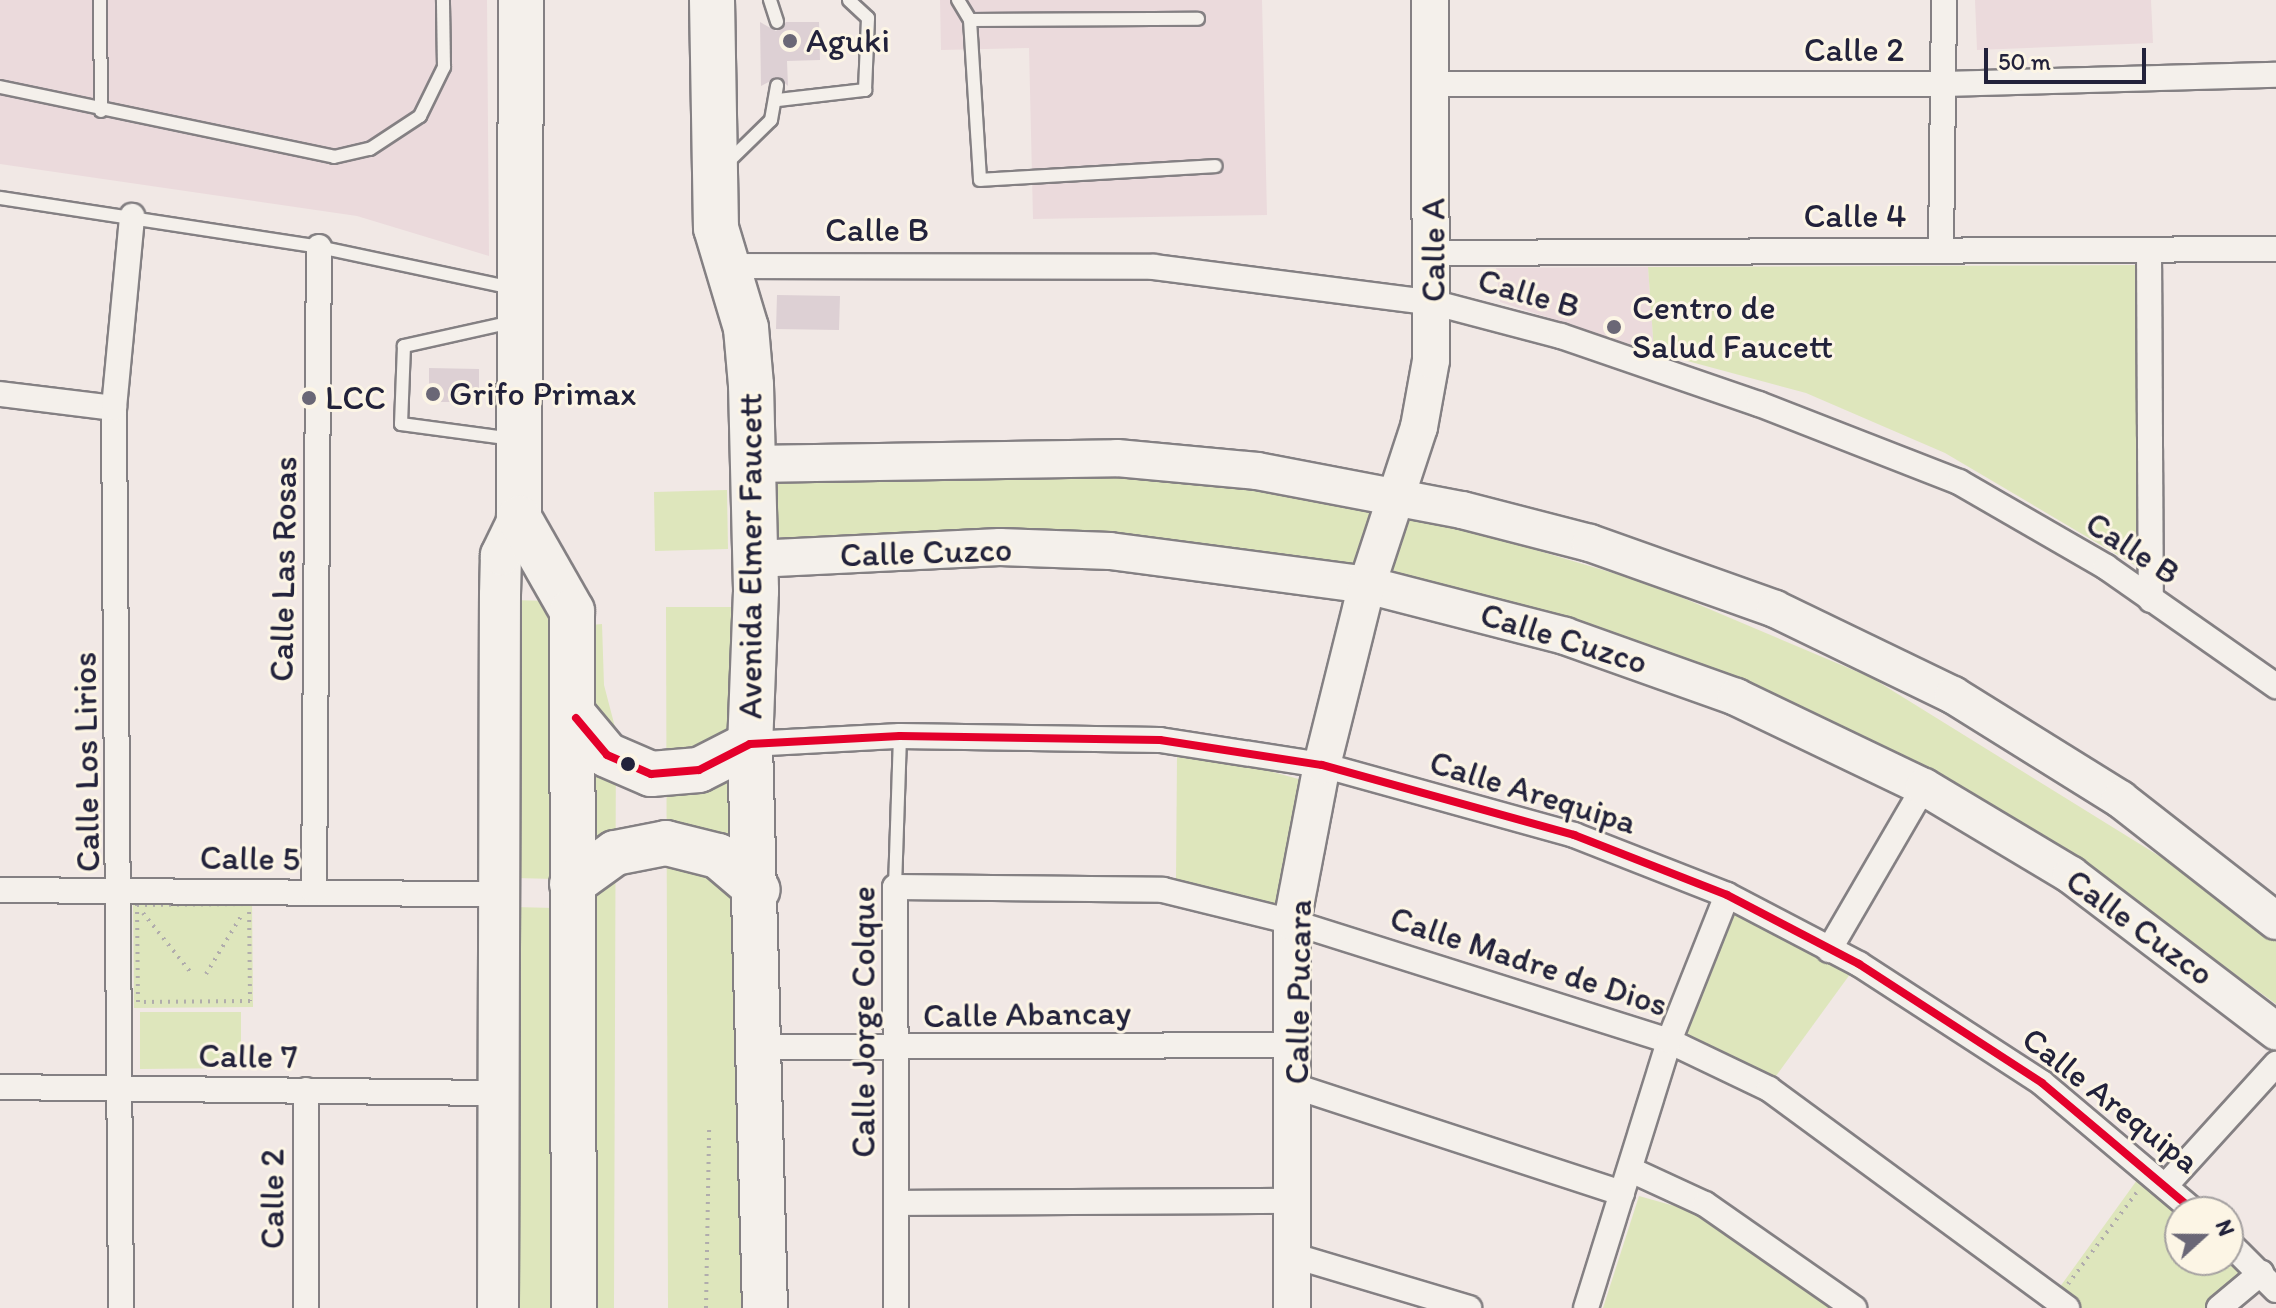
<!DOCTYPE html>
<style>
body{margin:0}
#map{position:relative;width:2276px;height:1308px;overflow:hidden;background:#f1e8e5;font-family:Itim,sans-serif}
div>[style]{position:absolute}
.built>*{inset:0;background:#ebdadc}
.green>*{inset:0;background:#dee6bc}
.building>*{inset:0;background:#ddd0d4}
.path>*{height:4px;margin-top:-2px;transform-origin:0;background:repeating-linear-gradient(90deg,#b0acac 0 2px,transparent 0 8px)}
.roads{filter:drop-shadow(2px 0 #848083) drop-shadow(-2px 0 #848083) drop-shadow(0 2px #848083) drop-shadow(0 -2px #848083)}
.lane>*{height:12px;margin:-6px;padding:0 6px;transform-origin:6px;border-radius:6px;background:#f4f0eb}
.street>*{height:24px;margin:-12px;padding:0 12px;transform-origin:12px;border-radius:12px;background:#f4f0eb}
.secondary>*{height:36px;margin:-18px;padding:0 18px;transform-origin:18px;border-radius:18px;background:#f4f0eb}
.primary>*{height:40px;margin:-20px;padding:0 20px;transform-origin:20px;border-radius:20px;background:#f4f0eb}
.highway>*{height:44px;margin:-22px;padding:0 22px;transform-origin:22px;border-radius:22px;background:#f4f0eb}
.bus-1>*{height:8px;margin:-4px;padding:0 4px;transform-origin:4px;border-radius:4px;background:#e4002b}
.dots>*{width:22px;height:22px;translate:-50% -50%;box-sizing:border-box;border:4px solid #fcf5e5;border-radius:50%}
span{translate:-50% -50%;white-space:nowrap;text-align:center;line-height:1.15;-webkit-text-stroke:6px #fcf5e5;paint-order:stroke}
.poi-label{font-size:34px;color:#22223b}
.left{translate:0 -50%;text-align:left}
.street-label{font-size:34px;color:#22223b}
.north{position:absolute;left:2164px;top:1196px;width:80px;height:80px;box-sizing:border-box;background:#fcf5e5;border:2px solid #a5a1a1;border-radius:50%;rotate:69deg;font-size:22px;font-weight:700;line-height:32px;text-align:center;color:#22223b}
.north::after{content:'';display:block;margin:auto;width:28px;height:36px;background:#6a6776;clip-path:polygon(50% 0,100% 100%,50% 72%,0 100%)}
.scale{position:absolute;left:1984px;top:48px;width:162px;height:36px;box-sizing:border-box;border:4px solid #22223b;border-top:0;padding-left:10px;font-size:24px;line-height:28px;white-space:nowrap;color:#22223b;-webkit-text-stroke:6px #fcf5e5;paint-order:stroke}
</style>
<div id="map">
<div class="built">
<i style="clip-path:polygon(0 0,487px 0,489px 256px,357px 216px,0 164px)"></i>
<i style="clip-path:polygon(940px 0,1262px 0,1267px 215px,1033px 219px,1029px 48px,941px 50px)"></i>
<i style="clip-path:polygon(1975px 0,2151px 0,2153px 43px,1977px 50px)"></i>
<i style="clip-path:polygon(1648px 267px,1654px 352px,1500px 302px,1496px 268px)"></i>
</div>
<div class="green">
<i style="clip-path:polygon(2140px 265px,2143px 570px,1945px 453px,1806px 393px,1654px 352px,1648px 267px)"></i>
<i style="clip-path:polygon(1071px 469px,1226px 481px,1369px 509px,1371px 520px,1355px 564px,1345px 567px,777px 537px,774px 485px,784px 480px)"></i>
<i style="clip-path:polygon(727px 490px,728px 549px,655px 551px,654px 492px)"></i>
<i style="clip-path:polygon(1411px 513px,1650px 584px,1872px 678px,2164px 859px,2276px 942px,2276px 1004px,2080px 862px,1851px 731px,1627px 641px,1394px 571px,1390px 552px)"></i>
<i style="clip-path:polygon(510px 600px,551px 601px,555px 879px,516px 878px)"></i>
<i style="clip-path:polygon(666px 607px,750px 607px,759px 1308px,668px 1308px)"></i>
<i style="clip-path:polygon(602px 624px,604px 685px,616px 731px,614px 1308px,593px 1308px,591px 625px)"></i>
<i style="clip-path:polygon(1177px 757px,1243px 764px,1306px 781px,1287px 907px,1176px 880px)"></i>
<i style="clip-path:polygon(1723px 897px,1856px 966px,1765px 1091px,1668px 1053px)"></i>
<i style="clip-path:polygon(133px 901px,252px 901px,253px 1007px,134px 1008px)"></i>
<i style="clip-path:polygon(514px 907px,554px 908px,554px 1308px,516px 1308px)"></i>
<i style="clip-path:polygon(140px 1012px,241px 1012px,241px 1068px,140px 1069px)"></i>
<i style="clip-path:polygon(2145px 1169px,2180px 1212px,2180px 1260px,2228px 1260px,2228px 1248px,2253px 1273px,2211px 1308px,2078px 1308px,2057px 1291px)"></i>
<i style="clip-path:polygon(1639px 1196px,1703px 1214px,1835px 1308px,1603px 1308px)"></i>
</div>
<div class="building">
<i style="clip-path:polygon(760px 22px,776px 31px,786px 22px,819px 22px,820px 60px,787px 61px,788px 86px,778px 77px,761px 86px)"></i>
<i style="clip-path:polygon(777px 295px,840px 296px,839px 330px,776px 329px)"></i>
<i style="clip-path:polygon(429px 368px,479px 369px,479px 402px,429px 402px)"></i>
</div>
<div class="path">
<i style="left:249px;top:904px;width:97px;rotate:89.4deg"></i>
<i style="left:250px;top:1001px;width:112px;rotate:179.5deg"></i>
<i style="left:138px;top:1002px;width:97px;rotate:-90.6deg"></i>
<i style="left:137px;top:905px;width:112px;rotate:-0.5deg"></i>
<i style="left:143px;top:913px;width:78px;rotate:51.2deg"></i>
<i style="left:206px;top:974px;width:71px;rotate:-58.8deg"></i>
<i style="left:2068px;top:1284px;width:115px;rotate:-53.1deg"></i>
<i style="left:706px;top:1308px;width:180px;rotate:-89deg"></i>
</div>
<div class="roads">
<div class="lane">
<i style="left:100px;top:0;width:111px;rotate:89.5deg"></i>
<i style="left:770px;top:0;width:23px;rotate:72deg"></i>
<i style="left:958px;top:0;width:23px;rotate:59deg"></i>
<i style="left:970px;top:20px;width:228px;rotate:-0.3deg"></i>
<i style="left:970px;top:20px;width:160px;rotate:86.4deg"></i>
<i style="left:980px;top:180px;width:236px;rotate:-3.4deg"></i>
<i style="left:0;top:87px;width:341px;rotate:11.8deg"></i>
<i style="left:334px;top:157px;width:37px;rotate:-13deg"></i>
<i style="left:370px;top:149px;width:60px;rotate:-33.4deg"></i>
<i style="left:420px;top:116px;width:55px;rotate:-63.9deg"></i>
<i style="left:444px;top:67px;width:67px;rotate:-90.9deg"></i>
<i style="left:778px;top:100px;width:88px;rotate:-6.6deg"></i>
<i style="left:865px;top:90px;width:72px;rotate:-87.6deg"></i>
<i style="left:868px;top:18px;width:26px;rotate:-137deg"></i>
<i style="left:726px;top:164px;width:63px;rotate:-44.4deg"></i>
<i style="left:771px;top:120px;width:35px;rotate:-80deg"></i>
<i style="left:0;top:198px;width:323px;rotate:8.7deg"></i>
<i style="left:319px;top:247px;width:197px;rotate:12deg"></i>
<i style="left:512px;top:322px;width:111px;rotate:167.5deg"></i>
<i style="left:404px;top:346px;width:78px;rotate:92.2deg"></i>
<i style="left:401px;top:424px;width:113px;rotate:7.6deg"></i>
<i style="left:895px;top:887px;width:151px;rotate:-88.1deg"></i>
</div>
<div class="street">
<i style="left:1431px;top:84px;width:513px"></i>
<i style="left:1944px;top:84px;width:332px;rotate:-1.6deg"></i>
<i style="left:1941px;top:250px;width:250px;rotate:-89.3deg"></i>
<i style="left:2149px;top:250px;width:350px;rotate:89.7deg"></i>
<i style="left:1434px;top:253px;width:842px;rotate:-0.27deg"></i>
<i style="left:730px;top:266px;width:424px;rotate:0.1deg"></i>
<i style="left:1154px;top:267px;width:283px;rotate:7.3deg"></i>
<i style="left:1435px;top:303px;width:130px;rotate:14.7deg"></i>
<i style="left:1561px;top:336px;width:209px;rotate:19deg"></i>
<i style="left:1759px;top:404px;width:215px;rotate:21.3deg"></i>
<i style="left:1959px;top:482px;width:170px;rotate:30deg"></i>
<i style="left:2106px;top:567px;width:208px;rotate:35deg"></i>
<i style="left:0;top:394px;width:115px;rotate:7deg"></i>
<i style="left:750px;top:744px;width:150px;rotate:-3.1deg"></i>
<i style="left:900px;top:736px;width:260px;rotate:0.9deg"></i>
<i style="left:1160px;top:740px;width:164px;rotate:8.8deg"></i>
<i style="left:1322px;top:765px;width:262px;rotate:15.5deg"></i>
<i style="left:1574px;top:835px;width:164px;rotate:21.4deg"></i>
<i style="left:1727px;top:895px;width:149px;rotate:27.6deg"></i>
<i style="left:1859px;top:964px;width:218px;rotate:33deg"></i>
<i style="left:2042px;top:1083px;width:200px;rotate:40.1deg"></i>
<i style="left:0;top:890px;width:499px;rotate:0.5deg"></i>
<i style="left:314px;top:892px;width:645px;rotate:-89.56deg"></i>
<i style="left:1829px;top:950px;width:189px;rotate:-59.8deg"></i>
<i style="left:759px;top:1047px;width:538px;rotate:-0.21deg"></i>
<i style="left:0;top:1087px;width:496px;rotate:0.7deg"></i>
<i style="left:1297px;top:1087px;width:342px;rotate:18.1deg"></i>
<i style="left:1631px;top:1170px;width:81px;rotate:24.7deg"></i>
<i style="left:1705px;top:1204px;width:182px;rotate:34.9deg"></i>
<i style="left:2166px;top:1185px;width:164px;rotate:-47.7deg"></i>
<i style="left:898px;top:1203px;width:395px;rotate:-0.3deg"></i>
<i style="left:2228px;top:1242px;width:68px;rotate:45deg"></i>
<i style="left:1291px;top:1255px;width:186px;rotate:16.6deg"></i>
<i style="left:121px;top:1308px;width:900px;rotate:-90.45deg"></i>
<i style="left:114px;top:408px;width:193px;rotate:-84.6deg"></i>
<i style="left:306px;top:1308px;width:218px;rotate:-90deg"></i>
<i style="left:896px;top:1308px;width:421px;rotate:-90.1deg"></i>
<i style="left:895px;top:887px;width:268px;rotate:0.6deg"></i>
<i style="left:1163px;top:890px;width:133px;rotate:13.9deg"></i>
<i style="left:1292px;top:922px;width:395px;rotate:17.5deg"></i>
<i style="left:1669px;top:1041px;width:111px;rotate:25.6deg"></i>
<i style="left:1769px;top:1089px;width:370px;rotate:36.3deg"></i>
<i style="left:1586px;top:1308px;width:280px;rotate:-72.7deg"></i>
<i style="left:1669px;top:1041px;width:157px;rotate:-68.3deg"></i>
<i style="left:2219px;top:1308px;width:55px;rotate:-39.8deg"></i>
</div>
<div class="secondary">
<i style="left:752px;top:464px;width:365px;rotate:-0.9deg"></i>
<i style="left:1117px;top:458px;width:141px;rotate:5.3deg"></i>
<i style="left:1257px;top:471px;width:209px;rotate:10.8deg"></i>
<i style="left:1462px;top:510px;width:132px;rotate:14.5deg"></i>
<i style="left:1590px;top:543px;width:196px;rotate:19.6deg"></i>
<i style="left:1775px;top:609px;width:198px;rotate:25.8deg"></i>
<i style="left:1953px;top:695px;width:197px;rotate:31.9deg"></i>
<i style="left:2120px;top:799px;width:198px;rotate:38deg"></i>
<i style="left:755px;top:559px;width:245px;rotate:-2.8deg"></i>
<i style="left:1000px;top:547px;width:110px;rotate:2.1deg"></i>
<i style="left:1110px;top:551px;width:259px;rotate:7.5deg"></i>
<i style="left:1367px;top:585px;width:204px;rotate:14.4deg"></i>
<i style="left:1565px;top:636px;width:182px;rotate:19.6deg"></i>
<i style="left:1736px;top:697px;width:208px;rotate:25.6deg"></i>
<i style="left:1924px;top:787px;width:171px;rotate:30.9deg"></i>
<i style="left:2071px;top:875px;width:258px;rotate:37.3deg"></i>
<i style="left:1292px;top:1308px;width:386px;rotate:-90deg"></i>
<i style="left:1292px;top:922px;width:160px;rotate:-79.2deg"></i>
<i style="left:1322px;top:765px;width:186px;rotate:-76deg"></i>
<i style="left:1367px;top:585px;width:166px;rotate:-71.8deg"></i>
<i style="left:1419px;top:427px;width:68px;rotate:-79.8deg"></i>
<i style="left:1431px;top:360px;width:360px;rotate:-90.2deg"></i>
</div>
<div class="primary">
<i style="left:498px;top:1308px;width:713px;rotate:-89.84deg"></i>
<i style="left:500px;top:595px;width:40px;rotate:-88.6deg"></i>
<i style="left:501px;top:555px;width:41px;rotate:-64.1deg"></i>
</div>
<div class="highway">
<i style="left:521px;top:0;width:518px;rotate:90.22deg"></i>
<i style="left:519px;top:518px;width:107px;rotate:60.3deg"></i>
<i style="left:572px;top:611px;width:697px;rotate:89.84deg"></i>
<i style="left:712px;top:0;width:228px;rotate:89deg"></i>
<i style="left:716px;top:228px;width:104px;rotate:73.3deg"></i>
<i style="left:746px;top:328px;width:57px;rotate:85deg"></i>
<i style="left:751px;top:385px;width:206px;rotate:88.6deg"></i>
<i style="left:756px;top:591px;width:153px;rotate:92.2deg"></i>
<i style="left:750px;top:744px;width:564px;rotate:88.48deg"></i>
<i style="left:576px;top:718px;width:48px;rotate:50deg"></i>
<i style="left:607px;top:755px;width:48px;rotate:23.4deg"></i>
<i style="left:651px;top:774px;width:48px;rotate:-4.8deg"></i>
<i style="left:699px;top:770px;width:57px;rotate:-27deg"></i>
<i style="left:572px;top:884px;width:53px;rotate:-35.8deg"></i>
<i style="left:615px;top:853px;width:52px;rotate:-11.1deg"></i>
<i style="left:666px;top:843px;width:54px;rotate:14deg"></i>
<i style="left:718px;top:856px;width:52px;rotate:40.4deg"></i>
</div>
</div>
<div class="bus-1">
<i style="left:576px;top:718px;width:48px;rotate:50deg"></i>
<i style="left:607px;top:755px;width:48px;rotate:23.4deg"></i>
<i style="left:651px;top:774px;width:48px;rotate:-4.8deg"></i>
<i style="left:699px;top:770px;width:57px;rotate:-27deg"></i>
<i style="left:750px;top:744px;width:150px;rotate:-3.1deg"></i>
<i style="left:900px;top:736px;width:260px;rotate:0.9deg"></i>
<i style="left:1160px;top:740px;width:164px;rotate:8.8deg"></i>
<i style="left:1322px;top:765px;width:262px;rotate:15.5deg"></i>
<i style="left:1574px;top:835px;width:164px;rotate:21.4deg"></i>
<i style="left:1727px;top:895px;width:149px;rotate:27.6deg"></i>
<i style="left:1859px;top:964px;width:218px;rotate:33deg"></i>
<i style="left:2042px;top:1083px;width:200px;rotate:40.1deg"></i>
</div>
<div class="dots">
<i style="left:790px;top:41px;background:#6a6776"></i>
<i style="left:1614px;top:327px;background:#6a6776"></i>
<i style="left:433px;top:394px;background:#6a6776"></i>
<i style="left:309px;top:398px;background:#6a6776"></i>
<i style="left:628px;top:764px;background:#22223b"></i>
</div>
<div class="poi-label">
<span class="left" style="left:806px;top:41px">Aguki</span>
<span class="left" style="left:1632px;top:327px">Centro de<br>Salud Faucett</span>
<span class="left" style="left:449px;top:394px">Grifo Primax</span>
<span class="left" style="left:325px;top:398px">LCC</span>
</div>
<div class="street-label">
<span style="left:1854px;top:50px">Calle 2</span>
<span style="left:1855px;top:216px">Calle 4</span>
<span style="left:877px;top:230px">Calle B</span>
<span style="left:1433px;top:250px;rotate:-90deg">Calle A</span>
<span style="left:1529px;top:293px;rotate:16deg">Calle B</span>
<span style="left:2133px;top:548px;rotate:33deg">Calle B</span>
<span style="left:926px;top:552px;rotate:-2deg">Calle Cuzco</span>
<span style="left:750px;top:556px;rotate:-90deg">Avenida Elmer Faucett</span>
<span style="left:283px;top:569px;rotate:-89deg">Calle Las Rosas</span>
<span style="left:1564px;top:638px;rotate:17deg">Calle Cuzco</span>
<span style="left:86px;top:762px;rotate:-91deg">Calle Los Lirios</span>
<span style="left:1533px;top:792px;rotate:17deg">Calle Arequipa</span>
<span style="left:250px;top:858px;rotate:1deg">Calle 5</span>
<span style="left:2140px;top:927px;rotate:36deg">Calle Cuzco</span>
<span style="left:1529px;top:961px;rotate:18deg">Calle Madre de Dios</span>
<span style="left:1298px;top:992px;rotate:-89deg">Calle Pucara</span>
<span style="left:1027px;top:1014px;rotate:-1deg">Calle Abancay</span>
<span style="left:863px;top:1022px;rotate:-90deg">Calle Jorge Colque</span>
<span style="left:248px;top:1056px;rotate:1deg">Calle 7</span>
<span style="left:2111px;top:1100px;rotate:38deg">Calle Arequipa</span>
<span style="left:272px;top:1199px;rotate:-90deg">Calle 2</span>
</div>
<div class="north">N</div>
<div class="scale">50 m</div>
</div>
